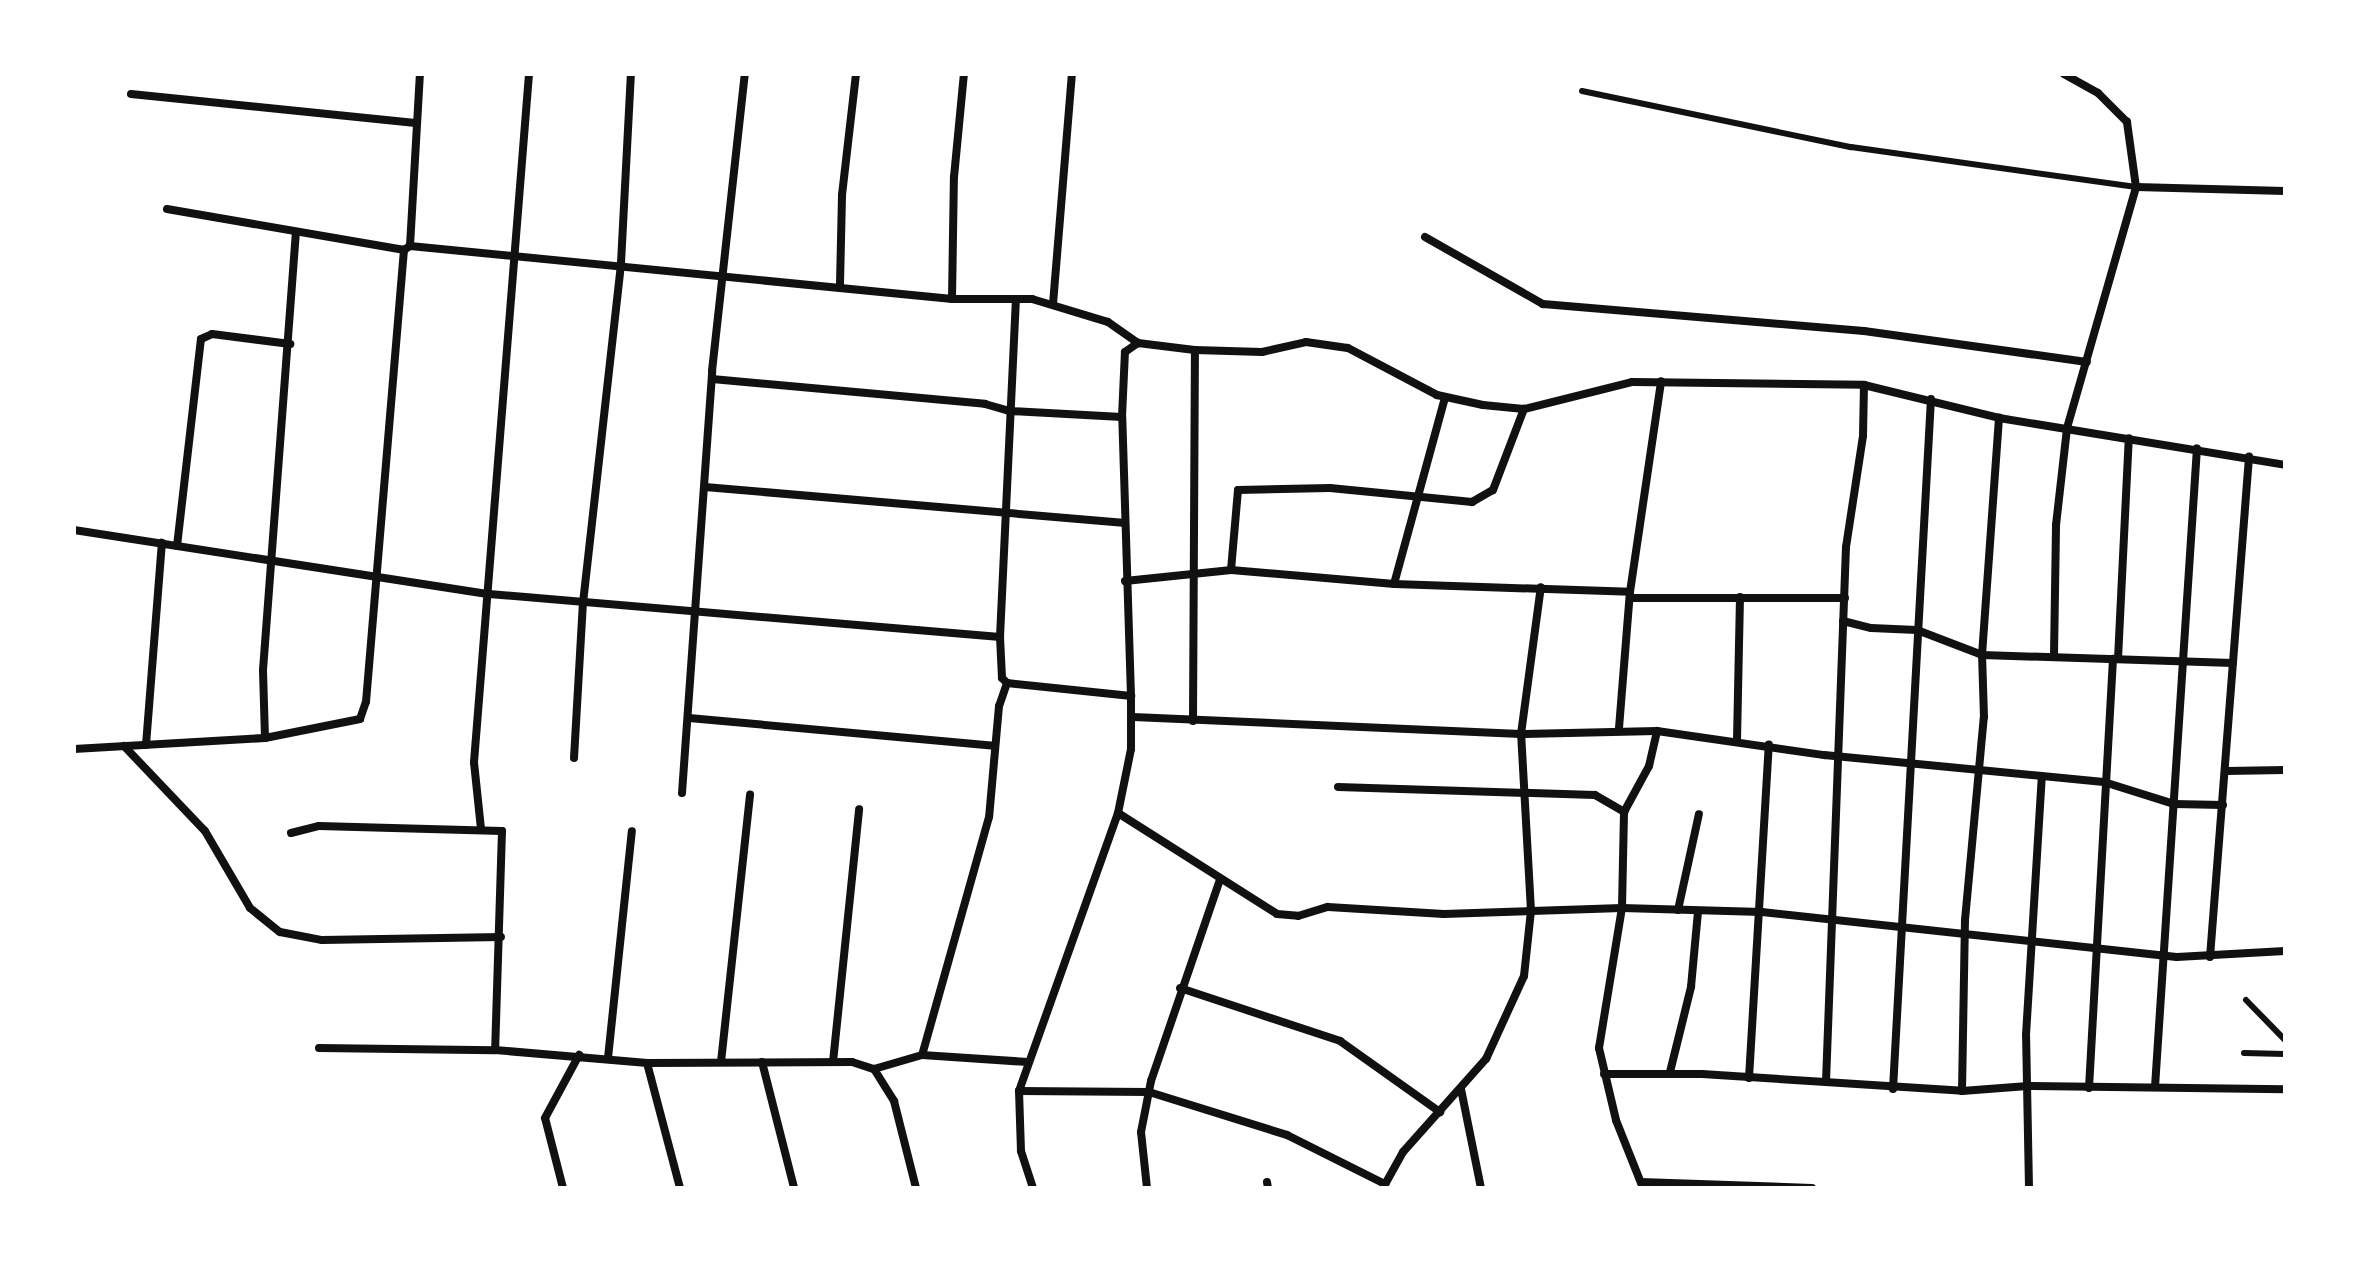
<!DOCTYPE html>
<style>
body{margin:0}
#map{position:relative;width:2359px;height:1262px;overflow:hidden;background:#fff;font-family:Raleway,sans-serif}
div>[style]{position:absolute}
.service>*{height:6px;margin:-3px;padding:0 3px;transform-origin:3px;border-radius:3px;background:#111}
.minor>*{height:8px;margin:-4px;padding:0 4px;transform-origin:4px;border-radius:4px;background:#111}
span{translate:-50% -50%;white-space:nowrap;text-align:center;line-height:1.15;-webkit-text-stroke:6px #fff;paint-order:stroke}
.frame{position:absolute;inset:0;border:76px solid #fff;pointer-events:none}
</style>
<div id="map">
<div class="service">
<i style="left:1582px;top:91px;width:275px;rotate:11.8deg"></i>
<i style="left:1851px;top:147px;width:288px;rotate:8deg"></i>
<i style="left:2246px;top:1000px;width:56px;rotate:45.7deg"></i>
<i style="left:2244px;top:1053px;width:41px;rotate:1.4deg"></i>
</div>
<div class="minor">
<i style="left:131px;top:94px;width:286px;rotate:5.8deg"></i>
<i style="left:2136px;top:187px;width:149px;rotate:1.5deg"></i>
<i style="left:167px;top:209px;width:241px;rotate:9.8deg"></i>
<i style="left:1425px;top:237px;width:136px;rotate:29.6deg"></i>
<i style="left:1543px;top:304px;width:322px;rotate:4.8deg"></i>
<i style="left:1864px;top:331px;width:225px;rotate:7.9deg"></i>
<i style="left:410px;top:246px;width:172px;rotate:-86.7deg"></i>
<i style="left:840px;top:284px;width:89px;rotate:-88.7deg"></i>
<i style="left:842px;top:195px;width:122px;rotate:-83.4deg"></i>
<i style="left:952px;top:299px;width:122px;rotate:-89.1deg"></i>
<i style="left:954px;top:177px;width:103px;rotate:-84.5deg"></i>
<i style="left:1053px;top:304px;width:231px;rotate:-85.3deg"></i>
<i style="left:712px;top:379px;width:274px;rotate:5.2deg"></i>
<i style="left:985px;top:404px;width:25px;rotate:16deg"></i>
<i style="left:1009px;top:411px;width:113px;rotate:3deg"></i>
<i style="left:705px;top:487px;width:419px;rotate:4.9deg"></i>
<i style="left:74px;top:530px;width:420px;rotate:8.8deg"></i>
<i style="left:489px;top:594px;width:513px;rotate:4.81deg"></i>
<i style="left:1000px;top:637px;width:41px;rotate:87.2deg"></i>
<i style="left:1002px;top:678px;width:7px;rotate:45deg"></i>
<i style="left:1007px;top:683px;width:24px;rotate:109deg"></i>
<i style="left:999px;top:706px;width:111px;rotate:95.1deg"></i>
<i style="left:989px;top:817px;width:247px;rotate:105.7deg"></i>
<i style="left:177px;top:546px;width:208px;rotate:-83.4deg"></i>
<i style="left:201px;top:339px;width:12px;rotate:-24deg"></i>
<i style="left:212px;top:334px;width:79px;rotate:7.3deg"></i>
<i style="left:1231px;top:570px;width:80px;rotate:-85deg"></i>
<i style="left:1238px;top:490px;width:92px;rotate:-1.2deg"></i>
<i style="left:1330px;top:488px;width:143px;rotate:5.6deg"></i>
<i style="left:1472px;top:502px;width:24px;rotate:-30deg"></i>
<i style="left:1493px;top:490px;width:87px;rotate:-69.1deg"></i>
<i style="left:1125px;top:581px;width:107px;rotate:-5.9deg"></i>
<i style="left:1231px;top:570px;width:164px;rotate:4.9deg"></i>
<i style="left:1394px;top:584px;width:236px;rotate:1.9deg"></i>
<i style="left:1394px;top:584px;width:194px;rotate:-74.7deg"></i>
<i style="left:1630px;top:598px;width:215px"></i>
<i style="left:1843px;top:621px;width:29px;rotate:14deg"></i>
<i style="left:1871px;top:628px;width:46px;rotate:2.5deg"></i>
<i style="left:1917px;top:630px;width:70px;rotate:21deg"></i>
<i style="left:1982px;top:655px;width:251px;rotate:1.8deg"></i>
<i style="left:1000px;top:637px;width:336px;rotate:-87.3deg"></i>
<i style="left:2054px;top:655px;width:130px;rotate:-89.1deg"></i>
<i style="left:2056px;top:525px;width:98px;rotate:-83.5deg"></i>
<i style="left:2067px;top:428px;width:251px;rotate:-74deg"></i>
<i style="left:2136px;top:187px;width:66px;rotate:-97.9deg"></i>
<i style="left:2127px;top:122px;width:41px;rotate:-135deg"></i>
<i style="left:2098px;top:93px;width:39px;rotate:-151deg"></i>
<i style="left:2118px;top:659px;width:221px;rotate:-87.2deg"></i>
<i style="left:1007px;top:683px;width:125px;rotate:6deg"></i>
<i style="left:1131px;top:696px;width:279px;rotate:-91.8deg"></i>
<i style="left:1122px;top:417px;width:65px;rotate:-87.4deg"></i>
<i style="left:1125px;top:352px;width:16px;rotate:-35deg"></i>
<i style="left:1133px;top:717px;width:388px;rotate:2.5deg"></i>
<i style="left:1521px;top:734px;width:136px;rotate:-1.3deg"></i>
<i style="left:1657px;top:731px;width:169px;rotate:8.2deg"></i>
<i style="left:1824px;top:755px;width:281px;rotate:5.5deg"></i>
<i style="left:2104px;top:782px;width:73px;rotate:17.4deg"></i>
<i style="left:2174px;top:804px;width:49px;rotate:1.2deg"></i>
<i style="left:689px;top:718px;width:306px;rotate:5.2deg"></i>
<i style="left:1193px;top:721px;width:371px;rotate:-89.7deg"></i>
<i style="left:1619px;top:728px;width:136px;rotate:-85.4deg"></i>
<i style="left:1630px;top:592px;width:213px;rotate:-81.6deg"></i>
<i style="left:265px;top:738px;width:68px;rotate:-91.7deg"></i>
<i style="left:263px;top:670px;width:439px;rotate:-85.7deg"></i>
<i style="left:1737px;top:740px;width:143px;rotate:-88.8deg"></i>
<i style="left:146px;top:745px;width:203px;rotate:-85.5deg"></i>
<i style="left:124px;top:746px;width:117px;rotate:46.4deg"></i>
<i style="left:205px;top:831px;width:89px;rotate:59.7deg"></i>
<i style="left:250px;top:908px;width:38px;rotate:39deg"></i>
<i style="left:280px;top:932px;width:43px;rotate:10.8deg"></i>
<i style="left:322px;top:940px;width:179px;rotate:-1deg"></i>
<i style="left:74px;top:749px;width:191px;rotate:-3.3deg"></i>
<i style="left:265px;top:738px;width:97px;rotate:-11.3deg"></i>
<i style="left:360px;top:719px;width:18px;rotate:-71deg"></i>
<i style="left:366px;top:702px;width:454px;rotate:-85.2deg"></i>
<i style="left:404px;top:250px;width:7px;rotate:-34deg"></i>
<i style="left:410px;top:246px;width:545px;rotate:5.58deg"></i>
<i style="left:952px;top:299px;width:80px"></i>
<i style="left:1032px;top:299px;width:79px;rotate:16.8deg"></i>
<i style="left:1108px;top:322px;width:37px;rotate:35deg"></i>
<i style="left:1138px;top:343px;width:57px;rotate:7deg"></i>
<i style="left:1195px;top:350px;width:67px;rotate:1.7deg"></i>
<i style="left:1262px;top:352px;width:45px;rotate:-12.8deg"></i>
<i style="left:1306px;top:342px;width:42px;rotate:8.1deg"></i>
<i style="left:1348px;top:348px;width:101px;rotate:27.8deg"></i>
<i style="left:1437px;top:395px;width:47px;rotate:12.3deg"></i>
<i style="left:1483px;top:405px;width:41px;rotate:5.6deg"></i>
<i style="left:1524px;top:409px;width:111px;rotate:-14deg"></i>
<i style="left:1632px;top:382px;width:232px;rotate:0.7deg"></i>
<i style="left:1864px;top:385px;width:139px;rotate:13.7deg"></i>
<i style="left:1999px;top:418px;width:290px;rotate:9.3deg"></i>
<i style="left:574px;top:758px;width:155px;rotate:-86.7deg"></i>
<i style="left:583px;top:603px;width:342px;rotate:-83.6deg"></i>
<i style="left:621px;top:263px;width:189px;rotate:-87deg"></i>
<i style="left:2226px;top:771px;width:59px;rotate:-1deg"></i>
<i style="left:1338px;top:787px;width:257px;rotate:1.8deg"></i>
<i style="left:1595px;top:795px;width:34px;rotate:30deg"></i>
<i style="left:682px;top:793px;width:423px;rotate:-85.9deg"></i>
<i style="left:712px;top:371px;width:299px;rotate:-83.7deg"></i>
<i style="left:1118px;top:813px;width:188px;rotate:32.4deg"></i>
<i style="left:1277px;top:914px;width:21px;rotate:5deg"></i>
<i style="left:1298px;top:916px;width:31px;rotate:-17deg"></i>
<i style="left:1328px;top:907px;width:116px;rotate:3.5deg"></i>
<i style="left:1444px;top:914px;width:178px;rotate:-1.9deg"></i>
<i style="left:1622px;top:908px;width:140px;rotate:1.6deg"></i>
<i style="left:1762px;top:912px;width:417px;rotate:6.2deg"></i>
<i style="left:2177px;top:957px;width:108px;rotate:-3.2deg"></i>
<i style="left:481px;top:829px;width:67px;rotate:-96deg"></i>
<i style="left:474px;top:762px;width:690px;rotate:-85.43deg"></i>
<i style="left:291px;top:833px;width:29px;rotate:-14deg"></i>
<i style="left:319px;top:826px;width:183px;rotate:1.6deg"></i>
<i style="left:502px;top:831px;width:219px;rotate:91.8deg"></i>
<i style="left:1678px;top:910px;width:98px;rotate:-77.7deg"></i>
<i style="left:2210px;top:957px;width:502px;rotate:-85.54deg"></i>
<i style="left:1180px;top:988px;width:169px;rotate:18.3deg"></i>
<i style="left:1340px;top:1041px;width:123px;rotate:35.4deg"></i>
<i style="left:319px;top:1048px;width:176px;rotate:0.7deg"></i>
<i style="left:495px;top:1050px;width:153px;rotate:4.9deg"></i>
<i style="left:647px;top:1063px;width:205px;rotate:-0.3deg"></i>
<i style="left:852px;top:1062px;width:23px;rotate:18deg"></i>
<i style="left:874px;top:1069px;width:38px;rotate:58deg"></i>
<i style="left:894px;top:1101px;width:90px;rotate:75.8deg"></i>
<i style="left:608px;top:1058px;width:228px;rotate:-84deg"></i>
<i style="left:721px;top:1062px;width:269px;rotate:-83.8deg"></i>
<i style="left:762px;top:1062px;width:130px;rotate:75.7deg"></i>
<i style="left:833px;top:1062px;width:254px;rotate:-84.1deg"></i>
<i style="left:647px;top:1063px;width:129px;rotate:75.2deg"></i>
<i style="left:874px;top:1069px;width:50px;rotate:-16.3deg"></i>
<i style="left:922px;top:1055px;width:106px;rotate:3.8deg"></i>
<i style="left:1670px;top:1072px;width:88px;rotate:-76.1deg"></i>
<i style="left:1691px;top:987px;width:76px;rotate:-84.7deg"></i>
<i style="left:1604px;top:1074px;width:98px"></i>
<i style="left:1702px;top:1074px;width:261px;rotate:3.7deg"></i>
<i style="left:1962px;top:1091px;width:66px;rotate:-4.3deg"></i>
<i style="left:2028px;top:1086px;width:257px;rotate:0.7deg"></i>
<i style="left:1749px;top:1078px;width:334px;rotate:-86.6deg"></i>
<i style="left:1826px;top:1082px;width:535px;rotate:-87.86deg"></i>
<i style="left:1846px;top:547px;width:112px;rotate:-81.3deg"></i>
<i style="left:1863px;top:436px;width:51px;rotate:-88.9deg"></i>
<i style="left:2155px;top:1087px;width:640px;rotate:-86.24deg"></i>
<i style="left:2089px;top:1088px;width:430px;rotate:-86.8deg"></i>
<i style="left:1461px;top:1089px;width:101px;rotate:78.6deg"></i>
<i style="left:1893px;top:1089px;width:691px;rotate:-86.85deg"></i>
<i style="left:1019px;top:1091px;width:130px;rotate:0.4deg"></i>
<i style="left:1149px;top:1092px;width:145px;rotate:17.3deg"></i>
<i style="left:1287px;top:1135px;width:110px;rotate:26.6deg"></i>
<i style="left:1962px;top:1091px;width:171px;rotate:-89deg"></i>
<i style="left:1965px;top:920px;width:204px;rotate:-84.7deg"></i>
<i style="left:1984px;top:717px;width:62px;rotate:-91.8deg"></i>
<i style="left:1982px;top:655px;width:238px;rotate:-85.9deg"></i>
<i style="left:1267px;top:1182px;width:6px;rotate:81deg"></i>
<i style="left:1641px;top:1182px;width:171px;rotate:2deg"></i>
<i style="left:563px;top:1188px;width:72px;rotate:-104.4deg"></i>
<i style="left:545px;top:1118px;width:72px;rotate:-61.6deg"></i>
<i style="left:1033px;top:1188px;width:39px;rotate:-108deg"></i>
<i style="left:1021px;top:1151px;width:60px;rotate:-91.9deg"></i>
<i style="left:1019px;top:1091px;width:295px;rotate:-70.4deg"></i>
<i style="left:1118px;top:813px;width:65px;rotate:-78.5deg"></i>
<i style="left:1131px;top:749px;width:53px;rotate:-90deg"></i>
<i style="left:1147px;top:1188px;width:56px;rotate:-96.1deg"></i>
<i style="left:1141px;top:1132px;width:52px;rotate:-78.9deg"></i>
<i style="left:1151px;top:1081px;width:213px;rotate:-71.1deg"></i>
<i style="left:1383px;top:1188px;width:41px;rotate:-60.9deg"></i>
<i style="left:1403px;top:1152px;width:125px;rotate:-48.3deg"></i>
<i style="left:1486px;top:1059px;width:91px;rotate:-65.4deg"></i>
<i style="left:1524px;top:976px;width:65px;rotate:-83.9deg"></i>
<i style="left:1531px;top:911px;width:177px;rotate:-93.2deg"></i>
<i style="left:1521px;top:734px;width:148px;rotate:-82.3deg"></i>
<i style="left:1643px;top:1188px;width:73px;rotate:-111.7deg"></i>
<i style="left:1616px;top:1120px;width:74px;rotate:-103.3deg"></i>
<i style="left:1599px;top:1048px;width:142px;rotate:-80.7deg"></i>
<i style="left:1622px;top:908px;width:96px;rotate:-88.8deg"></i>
<i style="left:1624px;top:812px;width:52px;rotate:-61.5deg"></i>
<i style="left:1649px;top:766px;width:36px;rotate:-77deg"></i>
<i style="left:2029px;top:1188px;width:153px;rotate:-91.1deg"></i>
<i style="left:2026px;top:1035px;width:259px;rotate:-86.5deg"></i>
</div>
<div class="frame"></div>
</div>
